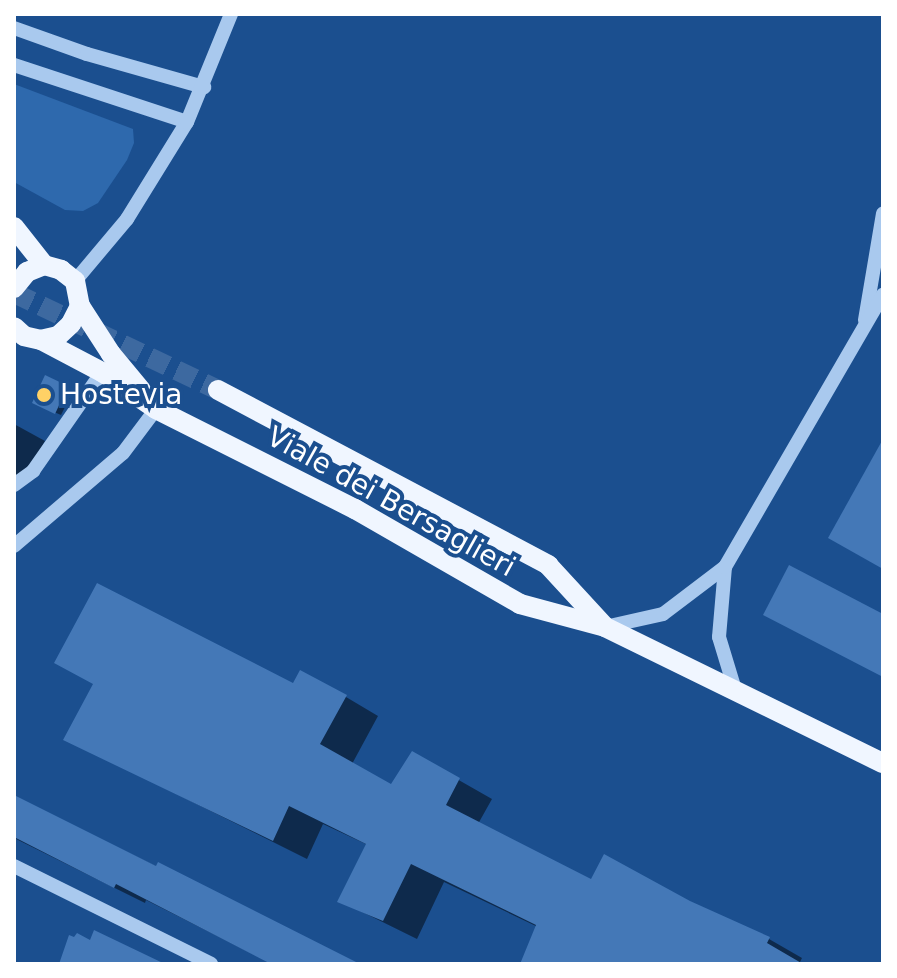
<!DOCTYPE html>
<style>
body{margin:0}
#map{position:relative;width:897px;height:978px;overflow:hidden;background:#1b4f8f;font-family:"DejaVu Sans",sans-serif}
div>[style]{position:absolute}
.green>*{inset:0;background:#2e69ad}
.shadow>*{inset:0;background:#0007}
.building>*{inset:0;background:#4478b7}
.major-tunnel>*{height:20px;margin-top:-10px;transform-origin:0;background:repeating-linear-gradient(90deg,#3d69a0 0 20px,transparent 0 30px)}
.minor>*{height:14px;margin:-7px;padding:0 7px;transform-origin:7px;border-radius:7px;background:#a9c9ee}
.major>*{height:20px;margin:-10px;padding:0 10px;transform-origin:10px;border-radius:10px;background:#f0f6ff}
.dots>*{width:22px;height:22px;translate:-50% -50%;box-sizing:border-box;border:4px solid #1b4f8f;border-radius:50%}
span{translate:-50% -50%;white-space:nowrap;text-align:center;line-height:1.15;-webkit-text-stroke:8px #1b4f8f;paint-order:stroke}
.poi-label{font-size:28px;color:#fff}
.left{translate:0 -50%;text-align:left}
.street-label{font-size:28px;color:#fff}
.frame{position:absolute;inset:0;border:16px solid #fff;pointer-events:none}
</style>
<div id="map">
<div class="green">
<i style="clip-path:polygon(14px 84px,133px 129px,134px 143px,127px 160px,98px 203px,83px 211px,65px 210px,14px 182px)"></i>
</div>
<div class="shadow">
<i style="clip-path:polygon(67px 387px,73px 391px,61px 415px,40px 406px)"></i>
<i style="clip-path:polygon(14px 424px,45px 441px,24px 480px,14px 475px)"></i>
<i style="clip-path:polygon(294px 686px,346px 697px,378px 716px,352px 764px,392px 786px,413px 754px,492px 799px,478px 824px,592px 882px,690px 903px,769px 939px,802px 958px,799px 964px,522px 964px,538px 927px,444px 882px,417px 939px,340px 901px,368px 845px,323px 824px,307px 859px,66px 739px)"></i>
<i style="clip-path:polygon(14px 797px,356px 964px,273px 964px,146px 900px,145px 903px,14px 838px)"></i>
</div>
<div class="building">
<i style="clip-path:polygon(45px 375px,68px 386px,55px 414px,32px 403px)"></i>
<i style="clip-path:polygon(883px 439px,883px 569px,828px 538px)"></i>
<i style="clip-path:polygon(789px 565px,883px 614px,883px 677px,763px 615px)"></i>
<i style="clip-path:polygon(97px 583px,293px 683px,300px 670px,347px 695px,320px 744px,391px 784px,412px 751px,460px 778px,446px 805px,591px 879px,604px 854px,690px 901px,770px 937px,767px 943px,803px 964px,520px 964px,536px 925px,411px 864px,383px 921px,337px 902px,366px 844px,289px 806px,273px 841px,63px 740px,93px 684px,54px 663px)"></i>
<i style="clip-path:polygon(14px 795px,156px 866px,158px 862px,360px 964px,271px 964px,116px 884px,114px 888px,14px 837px)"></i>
<i style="clip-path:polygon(94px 930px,165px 964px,59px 964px,69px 935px,74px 937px,77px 933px,90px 940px)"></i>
</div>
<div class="major-tunnel">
<i style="left:14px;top:293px;width:226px;rotate:25.4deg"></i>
</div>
<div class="minor">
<i style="left:14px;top:28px;width:77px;rotate:19.6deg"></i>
<i style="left:87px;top:54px;width:122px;rotate:15.8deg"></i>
<i style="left:14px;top:65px;width:182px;rotate:18.2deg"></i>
<i style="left:75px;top:281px;width:81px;rotate:-50deg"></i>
<i style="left:127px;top:219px;width:114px;rotate:-58.3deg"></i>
<i style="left:187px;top:122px;width:117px;rotate:-67.8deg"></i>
<i style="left:865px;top:320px;width:108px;rotate:-80.4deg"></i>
<i style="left:14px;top:485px;width:24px;rotate:-36deg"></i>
<i style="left:33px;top:471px;width:121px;rotate:-55.1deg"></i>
<i style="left:14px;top:546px;width:143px;rotate:-40.5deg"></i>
<i style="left:123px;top:453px;width:55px;rotate:-53.1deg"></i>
<i style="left:725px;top:567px;width:70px;rotate:94.9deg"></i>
<i style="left:719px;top:637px;width:59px;rotate:73.1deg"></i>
<i style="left:605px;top:627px;width:59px;rotate:-12.6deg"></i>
<i style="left:663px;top:614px;width:78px;rotate:-37.2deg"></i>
<i style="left:725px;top:567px;width:315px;rotate:-59.9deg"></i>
<i style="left:14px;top:866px;width:220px;rotate:26.4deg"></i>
</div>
<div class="major">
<i style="left:14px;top:227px;width:48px;rotate:51.7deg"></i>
<i style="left:14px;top:288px;width:21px;rotate:-51deg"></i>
<i style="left:27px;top:272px;width:18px;rotate:-22deg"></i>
<i style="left:44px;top:265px;width:18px;rotate:16deg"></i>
<i style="left:61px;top:270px;width:18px;rotate:38deg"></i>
<i style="left:75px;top:281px;width:25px;rotate:79deg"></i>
<i style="left:80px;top:306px;width:20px;rotate:117deg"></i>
<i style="left:71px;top:324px;width:18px;rotate:137deg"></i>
<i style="left:58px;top:336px;width:17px;rotate:167deg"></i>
<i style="left:41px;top:340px;width:17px;rotate:-167deg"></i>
<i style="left:24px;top:336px;width:13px;rotate:-138deg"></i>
<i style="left:80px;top:306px;width:57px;rotate:57.1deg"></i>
<i style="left:111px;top:354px;width:47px;rotate:50.2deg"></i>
<i style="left:41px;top:340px;width:69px;rotate:27.7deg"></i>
<i style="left:102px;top:372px;width:65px;rotate:34.4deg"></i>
<i style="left:156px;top:409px;width:223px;rotate:26.7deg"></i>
<i style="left:355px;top:509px;width:190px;rotate:29.9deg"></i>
<i style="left:520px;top:604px;width:88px;rotate:15.1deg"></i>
<i style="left:605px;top:627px;width:309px;rotate:26.1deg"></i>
<i style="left:218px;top:390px;width:374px;rotate:27.9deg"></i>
<i style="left:548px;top:565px;width:84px;rotate:47.4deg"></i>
</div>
<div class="dots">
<i style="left:44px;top:395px;background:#ffd166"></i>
</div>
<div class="poi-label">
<span class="left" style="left:60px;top:395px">Hostevia</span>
</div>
<div class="street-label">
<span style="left:391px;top:502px;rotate:29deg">Viale dei Bersaglieri</span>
</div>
<div class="frame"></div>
</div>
